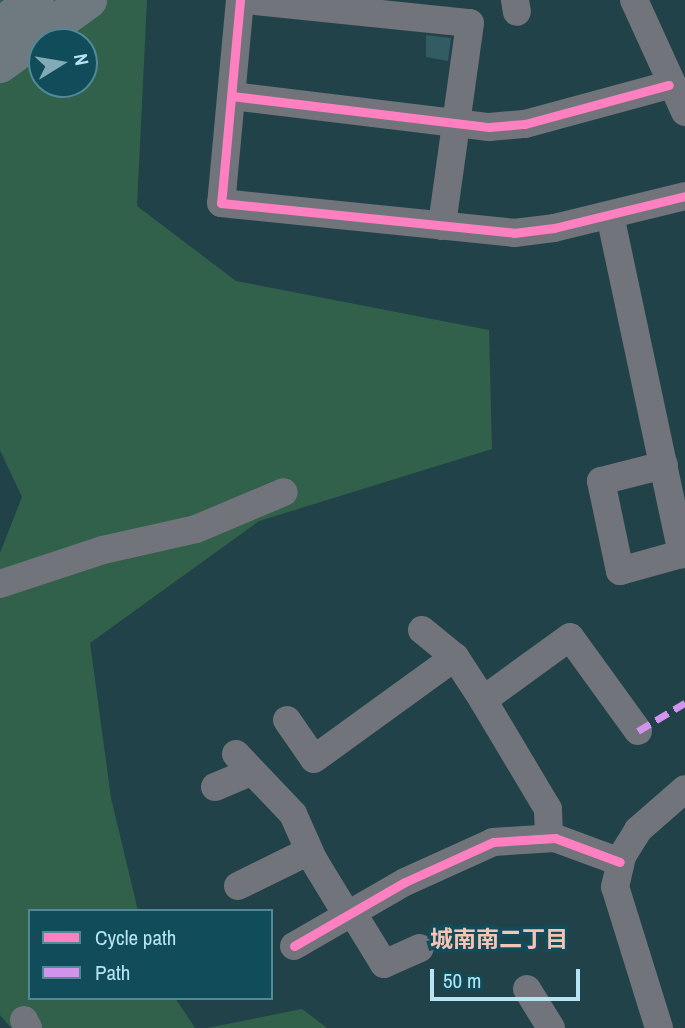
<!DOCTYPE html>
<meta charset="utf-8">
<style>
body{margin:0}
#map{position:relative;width:685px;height:1028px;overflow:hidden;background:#224249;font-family:"Archivo Narrow","Noto Sans JP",sans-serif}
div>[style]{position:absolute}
.green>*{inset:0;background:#31614a}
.building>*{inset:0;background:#335b64}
.minor>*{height:28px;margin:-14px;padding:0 14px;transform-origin:14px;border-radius:14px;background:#72747b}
.highway>*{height:38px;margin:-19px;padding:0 19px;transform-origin:19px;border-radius:19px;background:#6f7980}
.quiet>*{height:7px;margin-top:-3.5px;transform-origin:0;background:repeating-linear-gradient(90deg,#d193ec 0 14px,transparent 0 21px)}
.cycleway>*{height:9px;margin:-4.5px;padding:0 4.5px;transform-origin:4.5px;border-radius:4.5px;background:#ff80c0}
span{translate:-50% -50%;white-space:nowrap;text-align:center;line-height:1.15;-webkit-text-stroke:7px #114c5a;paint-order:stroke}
.neighbourhood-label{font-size:23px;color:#f5c4b5;font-weight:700}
.legend{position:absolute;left:28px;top:909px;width:245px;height:91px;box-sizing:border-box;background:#114c5a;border:2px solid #538997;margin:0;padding:9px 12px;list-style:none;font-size:21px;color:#b6e4f2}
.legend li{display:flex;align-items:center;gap:14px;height:35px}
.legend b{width:35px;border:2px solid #538997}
.north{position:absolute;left:28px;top:28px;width:70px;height:70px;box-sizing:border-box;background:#114c5a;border:2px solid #538997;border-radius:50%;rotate:79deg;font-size:19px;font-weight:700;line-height:28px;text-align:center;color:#b6e4f2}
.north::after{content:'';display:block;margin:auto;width:24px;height:32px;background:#82abb7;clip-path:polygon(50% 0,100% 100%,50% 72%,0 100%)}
.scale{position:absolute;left:430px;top:969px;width:150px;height:32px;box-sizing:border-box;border:4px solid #b6e4f2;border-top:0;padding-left:9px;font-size:21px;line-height:24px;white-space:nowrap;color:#b6e4f2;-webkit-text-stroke:5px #114c5a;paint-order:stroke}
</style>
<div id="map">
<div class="green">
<i style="clip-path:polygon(evenodd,0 0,147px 0,137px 206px,236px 281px,489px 330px,492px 449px,259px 521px,90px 643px,111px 798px,138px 911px,30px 911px,30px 998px,175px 998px,195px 1028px,11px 1028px,0 1015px,0 553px,22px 497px,0 450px,0 0,42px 42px,84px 42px,84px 84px,42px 84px,42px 42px)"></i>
<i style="clip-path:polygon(302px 1009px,327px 1028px,207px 1028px)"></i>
</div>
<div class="building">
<i style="clip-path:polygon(426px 35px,451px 38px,448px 61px,426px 57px)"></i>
</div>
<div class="minor">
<i style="left:240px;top:0;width:204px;rotate:95.3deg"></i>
<i style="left:221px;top:203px;width:295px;rotate:5.8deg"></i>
<i style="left:514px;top:233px;width:40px;rotate:-7.1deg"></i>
<i style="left:554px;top:228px;width:135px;rotate:-13.7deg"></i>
<i style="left:246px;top:0;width:225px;rotate:5.9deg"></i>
<i style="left:470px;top:23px;width:205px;rotate:97.9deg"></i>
<i style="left:515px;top:0;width:12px;rotate:81deg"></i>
<i style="left:634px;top:0;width:123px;rotate:65.5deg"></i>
<i style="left:232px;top:96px;width:259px;rotate:6.9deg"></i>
<i style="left:489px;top:127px;width:36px;rotate:-5deg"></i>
<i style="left:525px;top:124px;width:149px;rotate:-15.2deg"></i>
<i style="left:610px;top:215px;width:347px;rotate:78deg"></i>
<i style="left:664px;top:465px;width:65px;rotate:165.7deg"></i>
<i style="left:601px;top:481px;width:92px;rotate:78.1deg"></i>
<i style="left:620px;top:571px;width:67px;rotate:-15.5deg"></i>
<i style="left:0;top:584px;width:108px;rotate:-18.3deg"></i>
<i style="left:103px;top:550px;width:95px;rotate:-12.7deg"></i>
<i style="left:196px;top:529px;width:95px;rotate:-22.8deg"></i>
<i style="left:422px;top:630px;width:43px;rotate:39.3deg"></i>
<i style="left:455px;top:657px;width:51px;rotate:56.9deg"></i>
<i style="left:483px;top:700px;width:127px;rotate:59.2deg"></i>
<i style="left:548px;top:809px;width:29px;rotate:88deg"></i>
<i style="left:483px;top:700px;width:107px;rotate:-35.9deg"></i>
<i style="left:570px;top:637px;width:116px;rotate:54.1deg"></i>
<i style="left:287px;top:720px;width:47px;rotate:55.3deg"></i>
<i style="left:314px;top:759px;width:174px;rotate:-35.9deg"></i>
<i style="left:236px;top:754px;width:83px;rotate:46.5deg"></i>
<i style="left:293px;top:814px;width:49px;rotate:66deg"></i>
<i style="left:313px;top:859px;width:66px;rotate:58.7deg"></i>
<i style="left:215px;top:787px;width:38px;rotate:-23deg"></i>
<i style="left:238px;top:886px;width:79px;rotate:-26.2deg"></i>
<i style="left:352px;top:912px;width:61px;rotate:58.4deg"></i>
<i style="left:384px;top:964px;width:39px;rotate:-24deg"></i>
<i style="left:294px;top:946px;width:128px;rotate:-30deg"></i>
<i style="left:405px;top:882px;width:97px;rotate:-24.4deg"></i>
<i style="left:493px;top:842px;width:62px;rotate:-3.7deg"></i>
<i style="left:555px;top:838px;width:69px;rotate:20.3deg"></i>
<i style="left:527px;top:989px;width:46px;rotate:58.4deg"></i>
<i style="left:24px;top:1020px;width:9px;rotate:63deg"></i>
<i style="left:659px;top:1028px;width:148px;rotate:-107.3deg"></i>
<i style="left:615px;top:887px;width:32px;rotate:-77deg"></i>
<i style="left:622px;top:856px;width:31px;rotate:-58deg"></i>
<i style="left:638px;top:830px;width:62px;rotate:-41.1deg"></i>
</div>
<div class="highway">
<i style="left:0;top:27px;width:44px;rotate:-37.6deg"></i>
<i style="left:0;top:64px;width:109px;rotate:-36deg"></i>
</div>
<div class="quiet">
<i style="left:638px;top:731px;width:55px;rotate:-30.8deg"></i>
</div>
<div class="cycleway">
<i style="left:240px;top:0;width:204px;rotate:95.3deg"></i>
<i style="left:221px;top:203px;width:295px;rotate:5.8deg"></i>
<i style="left:514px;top:233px;width:40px;rotate:-7.1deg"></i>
<i style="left:554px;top:228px;width:135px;rotate:-13.7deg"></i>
<i style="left:232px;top:96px;width:259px;rotate:6.9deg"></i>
<i style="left:489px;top:127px;width:36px;rotate:-5deg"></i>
<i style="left:525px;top:124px;width:149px;rotate:-15.2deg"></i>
<i style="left:294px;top:946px;width:128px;rotate:-30deg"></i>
<i style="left:405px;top:882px;width:97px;rotate:-24.4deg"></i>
<i style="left:493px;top:842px;width:62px;rotate:-3.7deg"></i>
<i style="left:555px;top:838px;width:69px;rotate:20.3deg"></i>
</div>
<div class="neighbourhood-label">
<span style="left:499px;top:939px">城南南二丁目</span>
</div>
<ul class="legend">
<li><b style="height:9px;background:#ff80c0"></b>Cycle path</li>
<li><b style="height:9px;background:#d193ec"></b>Path</li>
</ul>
<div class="north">N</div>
<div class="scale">50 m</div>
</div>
